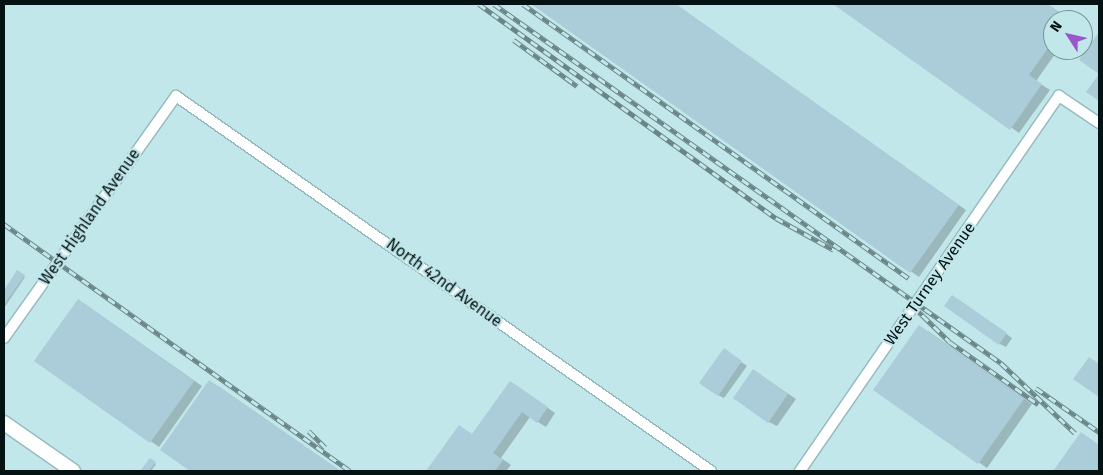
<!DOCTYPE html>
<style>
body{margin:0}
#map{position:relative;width:1103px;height:475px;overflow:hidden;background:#c1e7ea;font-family:"Fira Sans",sans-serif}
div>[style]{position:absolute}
.shadow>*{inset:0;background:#0003}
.building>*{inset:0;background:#abccd9}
.roads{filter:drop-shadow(1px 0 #94b9bc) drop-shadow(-1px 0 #94b9bc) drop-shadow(0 1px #94b9bc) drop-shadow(0 -1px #94b9bc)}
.street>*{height:10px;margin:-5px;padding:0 5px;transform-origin:5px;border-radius:5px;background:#fff}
.secondary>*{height:14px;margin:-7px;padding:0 7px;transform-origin:7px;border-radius:7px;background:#fff}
.rail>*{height:4.5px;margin-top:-2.25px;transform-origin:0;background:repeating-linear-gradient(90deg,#c1e7ea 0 8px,#6b8587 0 16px);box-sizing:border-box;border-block:1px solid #6b8587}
span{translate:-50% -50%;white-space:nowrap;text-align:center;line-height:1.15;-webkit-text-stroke:4.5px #c1e7ea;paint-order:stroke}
.street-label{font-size:16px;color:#051213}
.frame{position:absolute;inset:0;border:5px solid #051213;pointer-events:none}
.north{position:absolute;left:1043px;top:10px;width:50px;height:50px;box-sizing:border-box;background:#c1e7ea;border:1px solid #769294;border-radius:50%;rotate:305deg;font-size:14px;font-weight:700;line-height:20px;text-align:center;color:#051213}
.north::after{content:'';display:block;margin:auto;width:18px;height:22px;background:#9a57cc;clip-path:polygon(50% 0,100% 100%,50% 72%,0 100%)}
</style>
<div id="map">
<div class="shadow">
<i style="clip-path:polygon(533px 4px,675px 4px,966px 210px,919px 277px)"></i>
<i style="clip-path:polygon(835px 4px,1047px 4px,1070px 20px,1053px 20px,1053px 50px,1058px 50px,1036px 81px,1050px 90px,1019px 133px)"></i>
<i style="clip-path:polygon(18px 272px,25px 277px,4px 308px,4px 292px)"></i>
<i style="clip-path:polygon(959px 300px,1012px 338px,1006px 347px,1000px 344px)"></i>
<i style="clip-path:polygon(86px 305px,202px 386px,159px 447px,35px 361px)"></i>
<i style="clip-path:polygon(928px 331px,1032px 404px,987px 468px,875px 390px)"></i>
<i style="clip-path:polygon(730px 354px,747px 366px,724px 398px,718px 395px)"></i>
<i style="clip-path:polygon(762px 376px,796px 399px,777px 426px,769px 422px)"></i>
<i style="clip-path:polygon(511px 382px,555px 413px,546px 427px,530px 417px,501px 458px,511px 465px,506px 471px,428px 471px,459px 427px,473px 435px)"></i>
<i style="clip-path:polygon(218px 386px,340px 471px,192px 471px,162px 450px)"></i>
<i style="clip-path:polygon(1081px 434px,1099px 446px,1099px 471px,1055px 471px)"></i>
<i style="clip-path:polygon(150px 459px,156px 464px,151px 471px,141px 471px)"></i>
</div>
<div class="building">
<i style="clip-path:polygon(531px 4px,676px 4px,959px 205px,910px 273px)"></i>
<i style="clip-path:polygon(833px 4px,1048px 4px,1069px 19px,1053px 20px,1053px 41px,1029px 75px,1042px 84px,1010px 130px)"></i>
<i style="clip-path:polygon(1099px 32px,1099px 101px,1086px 92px,1099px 74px,1079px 60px)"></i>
<i style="clip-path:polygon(17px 270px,25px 275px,4px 305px,4px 290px)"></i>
<i style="clip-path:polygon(952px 295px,1007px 333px,999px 345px,944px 306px)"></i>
<i style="clip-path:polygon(78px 299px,194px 381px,150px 443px,34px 361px)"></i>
<i style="clip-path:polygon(919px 325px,1024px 399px,978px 464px,873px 390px)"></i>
<i style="clip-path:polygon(724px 348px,742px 361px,718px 396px,699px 383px)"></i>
<i style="clip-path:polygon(1089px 357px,1099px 364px,1099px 397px,1073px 379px)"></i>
<i style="clip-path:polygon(753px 369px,788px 394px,768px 423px,733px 398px)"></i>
<i style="clip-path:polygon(209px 380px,341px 471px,190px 471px,160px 450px)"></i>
<i style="clip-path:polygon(510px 381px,548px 407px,537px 423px,522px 412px,493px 453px,503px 460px,495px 471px,426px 471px,459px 425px,472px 434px)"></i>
<i style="clip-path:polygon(1081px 432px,1099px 445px,1099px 471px,1053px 471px)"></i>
<i style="clip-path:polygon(150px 458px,156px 462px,149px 471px,140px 471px)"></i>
</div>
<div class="roads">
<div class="street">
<i style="left:4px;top:338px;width:297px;rotate:-54.6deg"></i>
<i style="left:176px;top:96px;width:653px;rotate:35.03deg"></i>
<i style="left:800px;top:471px;width:456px;rotate:-55.4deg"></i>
<i style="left:1059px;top:96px;width:48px;rotate:34deg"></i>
</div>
<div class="secondary">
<i style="left:4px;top:423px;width:84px;rotate:34.8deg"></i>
</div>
</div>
<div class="rail">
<i style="left:479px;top:4px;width:366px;rotate:35.8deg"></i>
<i style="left:776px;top:218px;width:66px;rotate:28.9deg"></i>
<i style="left:494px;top:4px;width:621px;rotate:35.3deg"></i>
<i style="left:1001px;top:363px;width:102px;rotate:43.4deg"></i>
<i style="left:523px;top:4px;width:473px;rotate:35.4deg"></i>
<i style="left:514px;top:40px;width:78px;rotate:36.1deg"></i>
<i style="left:4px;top:224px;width:425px;rotate:35.5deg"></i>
<i style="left:911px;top:304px;width:54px;rotate:44.3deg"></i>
<i style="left:950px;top:342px;width:108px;rotate:35.2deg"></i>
<i style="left:1036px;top:388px;width:77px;rotate:34.9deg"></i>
<i style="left:309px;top:431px;width:23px;rotate:45deg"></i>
</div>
<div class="street-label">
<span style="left:90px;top:217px;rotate:-55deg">West Highland Avenue</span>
<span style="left:444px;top:283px;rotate:36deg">North 42nd Avenue</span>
<span style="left:930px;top:284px;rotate:-55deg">West Turney Avenue</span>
</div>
<div class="frame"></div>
<div class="north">N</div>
</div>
